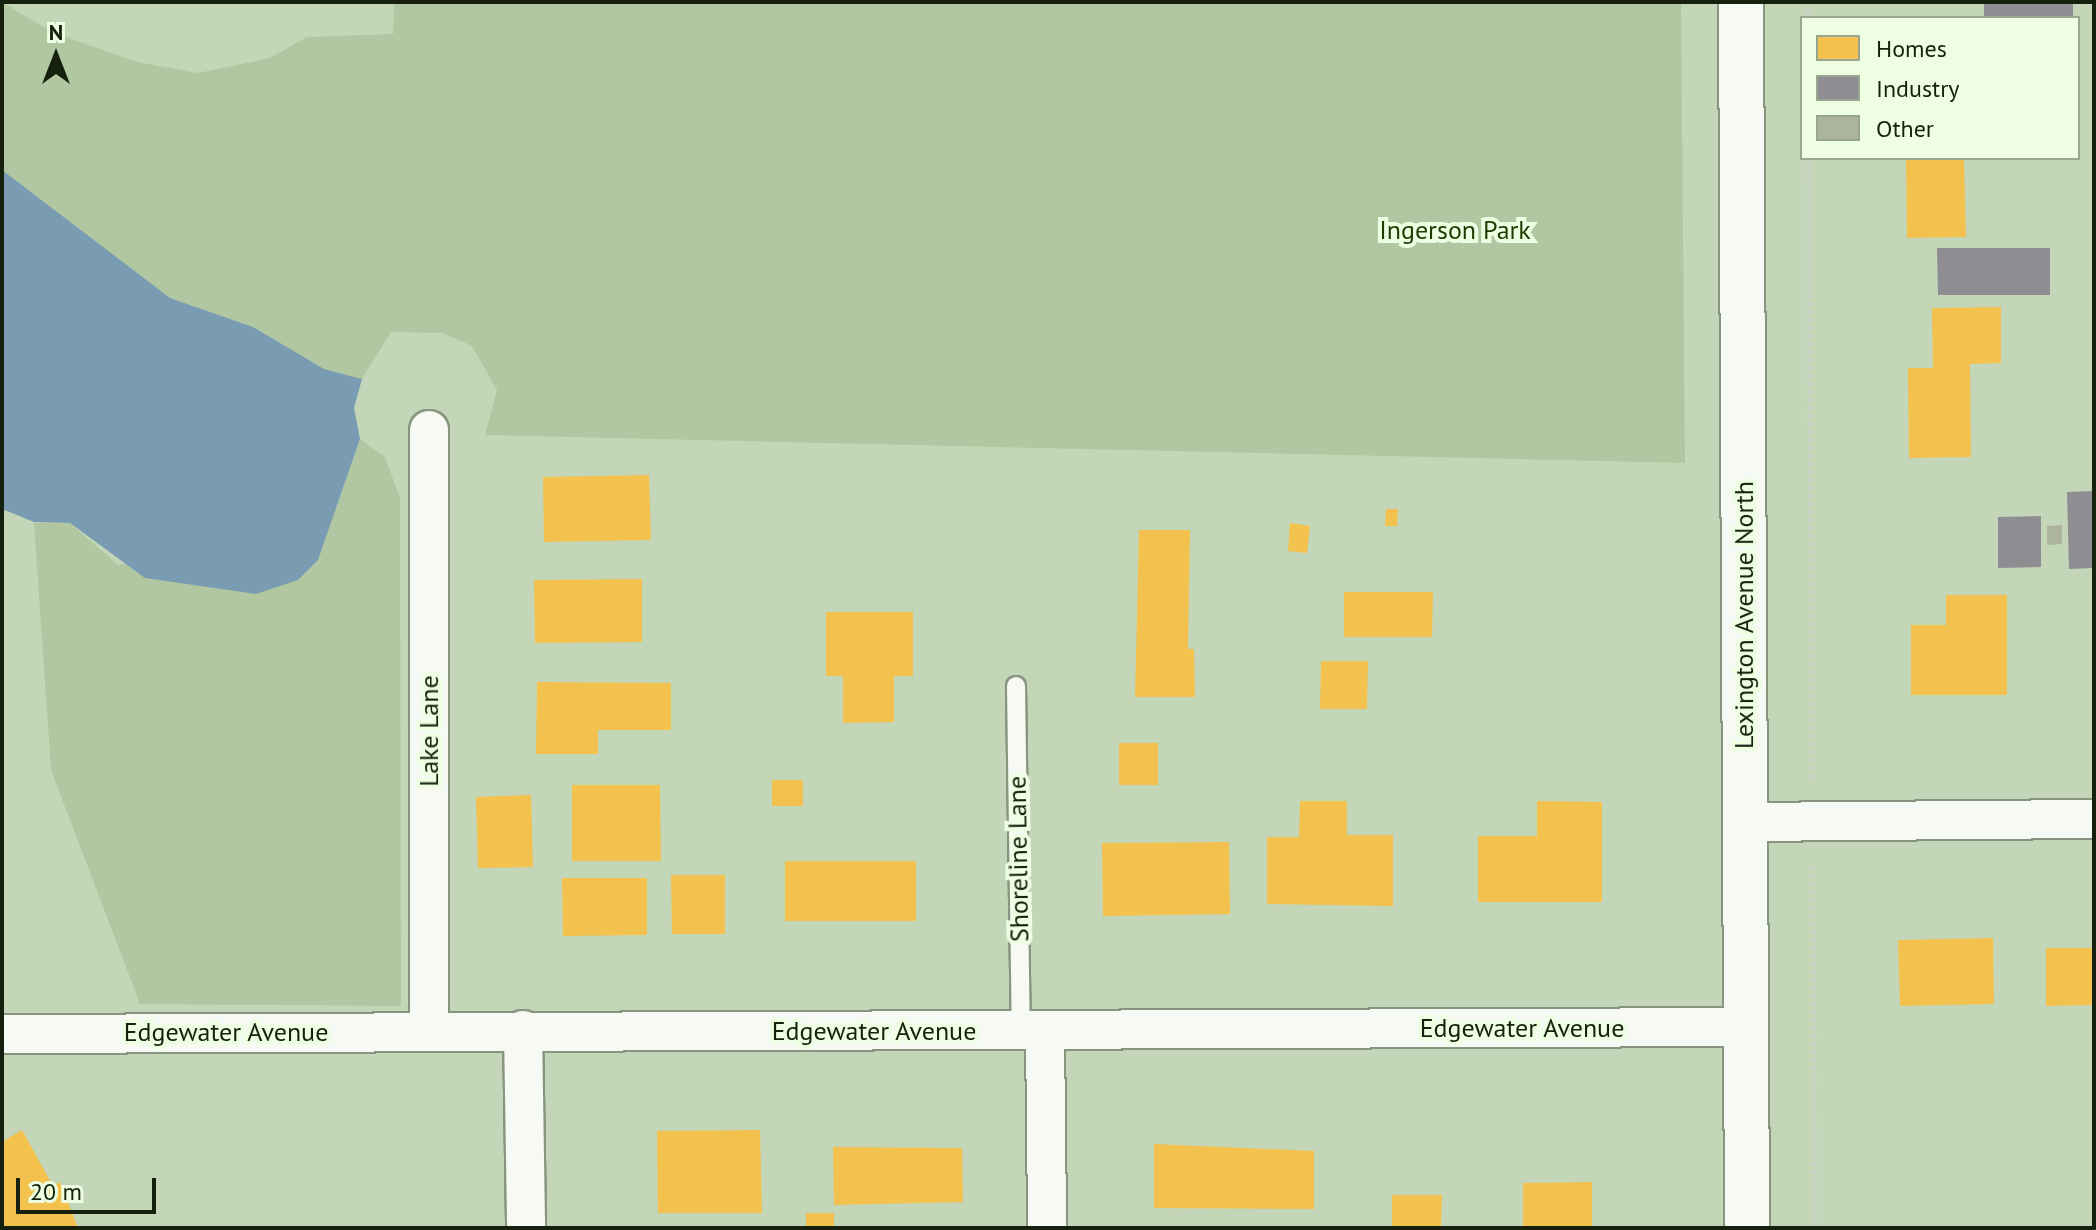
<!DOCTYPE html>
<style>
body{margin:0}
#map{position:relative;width:2096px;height:1230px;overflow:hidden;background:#c4d6b8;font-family:"PT Sans",sans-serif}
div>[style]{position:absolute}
.green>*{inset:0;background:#b1c7a1}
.water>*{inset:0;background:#7a9cb3}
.homes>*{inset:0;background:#f2c14e}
.industry>*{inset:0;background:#8d8d92}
.building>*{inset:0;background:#acb59b}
.path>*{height:5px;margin-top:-2.5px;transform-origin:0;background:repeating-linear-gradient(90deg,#ccd1c8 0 4px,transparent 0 8px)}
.roads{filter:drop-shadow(2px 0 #88957e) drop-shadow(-2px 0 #88957e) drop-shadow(0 2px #88957e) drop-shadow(0 -2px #88957e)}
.service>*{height:18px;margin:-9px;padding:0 9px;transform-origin:9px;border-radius:9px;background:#f6f9f4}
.minor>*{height:38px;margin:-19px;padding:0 19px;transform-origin:19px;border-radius:19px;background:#f6f9f4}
.secondary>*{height:44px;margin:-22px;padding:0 22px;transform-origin:22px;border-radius:22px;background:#f6f9f4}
span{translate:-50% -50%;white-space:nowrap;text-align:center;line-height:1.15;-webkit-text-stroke:8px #edfee2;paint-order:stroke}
.park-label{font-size:26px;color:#1e3b00}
.street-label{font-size:26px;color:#15210c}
.frame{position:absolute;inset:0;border:4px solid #15210c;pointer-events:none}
.legend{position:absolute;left:1800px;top:16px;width:280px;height:144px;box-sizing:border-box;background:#edfee2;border:2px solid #97a68c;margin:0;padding:10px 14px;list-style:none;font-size:24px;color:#15210c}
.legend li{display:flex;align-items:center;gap:16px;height:40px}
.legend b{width:40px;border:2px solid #97a68c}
.north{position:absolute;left:16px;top:16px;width:80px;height:80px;-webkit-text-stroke:6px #edfee2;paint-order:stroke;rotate:0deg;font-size:22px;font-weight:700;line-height:32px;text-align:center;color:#15210c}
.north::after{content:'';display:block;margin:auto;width:28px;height:36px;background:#15210c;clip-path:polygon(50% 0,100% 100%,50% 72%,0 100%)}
.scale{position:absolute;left:16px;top:1178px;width:140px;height:36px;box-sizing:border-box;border:4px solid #15210c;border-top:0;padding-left:10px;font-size:24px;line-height:28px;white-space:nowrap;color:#15210c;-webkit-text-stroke:6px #edfee2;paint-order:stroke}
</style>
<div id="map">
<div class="green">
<i style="clip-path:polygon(2px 2px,52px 32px,137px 62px,198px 73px,270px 58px,307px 37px,393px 34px,394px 2px,1681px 2px,1685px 463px,485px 435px,497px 390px,472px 346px,443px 333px,391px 332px,362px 379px,324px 369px,253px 327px,170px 298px,39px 205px,2px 170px)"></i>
<i style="clip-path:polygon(360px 439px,385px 457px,400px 498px,401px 1006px,140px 1004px,51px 770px,34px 523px,70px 523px,118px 565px,326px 537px)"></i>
</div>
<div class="water">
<i style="clip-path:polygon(2px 170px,170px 298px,253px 327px,324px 369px,362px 379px,354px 408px,360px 439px,318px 560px,298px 580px,256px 594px,145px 578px,70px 523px,34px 522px,2px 509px)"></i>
</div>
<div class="homes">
<i style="clip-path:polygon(1906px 158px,1964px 158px,1966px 237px,1907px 238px)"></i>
<i style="clip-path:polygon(2001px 307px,2001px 363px,1970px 364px,1971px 457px,1909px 458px,1908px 368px,1933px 368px,1932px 308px)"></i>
<i style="clip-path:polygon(649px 475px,651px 540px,544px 542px,543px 477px)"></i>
<i style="clip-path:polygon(1386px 509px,1398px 509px,1397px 526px,1385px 526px)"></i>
<i style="clip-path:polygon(1290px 523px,1310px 526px,1307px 553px,1288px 551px)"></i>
<i style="clip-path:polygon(1139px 530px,1190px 530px,1188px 649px,1194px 649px,1195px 697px,1135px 697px)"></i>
<i style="clip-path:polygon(642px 579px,642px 642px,535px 643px,534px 580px)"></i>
<i style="clip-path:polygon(1344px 592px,1433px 592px,1432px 637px,1344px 637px)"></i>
<i style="clip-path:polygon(1946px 595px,2007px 595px,2007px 695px,1911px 695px,1911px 625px,1946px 625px)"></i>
<i style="clip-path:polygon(826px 612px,913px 612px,913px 676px,894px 676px,894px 722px,843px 723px,843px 676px,826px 676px)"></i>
<i style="clip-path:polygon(1321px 661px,1368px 661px,1367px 709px,1320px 709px)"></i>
<i style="clip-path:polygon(537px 682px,671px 683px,671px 730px,598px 730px,598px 754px,536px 754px)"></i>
<i style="clip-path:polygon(1119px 743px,1158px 743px,1158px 785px,1119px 785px)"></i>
<i style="clip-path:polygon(772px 780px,803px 780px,803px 806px,772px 806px)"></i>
<i style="clip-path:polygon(572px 785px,660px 785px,661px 861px,572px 861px)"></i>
<i style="clip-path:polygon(531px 795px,533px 867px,478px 868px,476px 797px)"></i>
<i style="clip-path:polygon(1300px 801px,1347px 801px,1347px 835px,1393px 835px,1393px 906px,1267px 904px,1267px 837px,1299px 837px)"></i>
<i style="clip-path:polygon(1537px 801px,1602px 802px,1602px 902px,1478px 902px,1478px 836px,1537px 836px)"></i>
<i style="clip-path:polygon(1229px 842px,1230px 914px,1103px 916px,1102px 843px)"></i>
<i style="clip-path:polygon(785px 861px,916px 861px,916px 921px,785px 921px)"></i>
<i style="clip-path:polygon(671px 875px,725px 875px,725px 934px,672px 934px)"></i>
<i style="clip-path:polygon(562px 878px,647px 878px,647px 935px,563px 936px)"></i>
<i style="clip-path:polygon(1993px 938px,1994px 1004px,1900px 1006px,1898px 940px)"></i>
<i style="clip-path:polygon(2046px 948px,2094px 948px,2094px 1005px,2046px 1006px)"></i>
<i style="clip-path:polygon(22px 1130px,53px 1186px,60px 1182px,78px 1228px,2px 1228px,2px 1142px)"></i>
<i style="clip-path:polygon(760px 1130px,762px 1213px,658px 1213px,657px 1131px)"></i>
<i style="clip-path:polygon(1154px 1144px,1314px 1151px,1314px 1209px,1154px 1208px)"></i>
<i style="clip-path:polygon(833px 1147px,962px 1148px,963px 1202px,834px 1205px)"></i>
<i style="clip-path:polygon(1592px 1182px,1592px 1228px,1523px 1228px,1523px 1183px)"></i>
<i style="clip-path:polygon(1392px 1195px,1442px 1195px,1441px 1228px,1392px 1228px)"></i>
<i style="clip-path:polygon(806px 1213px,834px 1213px,834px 1228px,806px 1228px)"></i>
</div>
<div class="industry">
<i style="clip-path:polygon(1984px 2px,2073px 2px,2073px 18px,1984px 18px)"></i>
<i style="clip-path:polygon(1937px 248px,2050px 248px,2050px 295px,1938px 295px)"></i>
<i style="clip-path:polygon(2094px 491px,2094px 568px,2069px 569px,2067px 492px)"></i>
<i style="clip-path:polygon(2041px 516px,2041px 567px,1998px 568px,1998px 517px)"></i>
</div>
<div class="building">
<i style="clip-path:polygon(2062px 525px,2062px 544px,2047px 545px,2047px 526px)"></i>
</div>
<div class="path">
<i style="left:1808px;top:2px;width:16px;rotate:90deg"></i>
<i style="left:1809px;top:158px;width:621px;rotate:89.72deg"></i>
<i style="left:1813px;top:865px;width:363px;rotate:89.8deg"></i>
</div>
<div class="roads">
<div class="service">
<i style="left:1016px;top:686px;width:345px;rotate:89.2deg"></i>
</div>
<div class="minor">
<i style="left:429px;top:430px;width:601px;rotate:90deg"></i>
<i style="left:1745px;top:822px;width:349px;rotate:-0.5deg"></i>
<i style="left:523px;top:1030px;width:198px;rotate:89.1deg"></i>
<i style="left:1045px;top:1030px;width:198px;rotate:89.4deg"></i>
<i style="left:2px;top:1034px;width:1744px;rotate:-0.23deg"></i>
</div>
<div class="secondary">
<i style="left:1741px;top:2px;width:1226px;rotate:89.72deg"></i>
</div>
</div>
<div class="park-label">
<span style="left:1455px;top:230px">Ingerson Park</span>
</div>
<div class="street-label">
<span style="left:1744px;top:615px;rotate:-90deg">Lexington Avenue North</span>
<span style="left:429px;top:731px;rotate:-90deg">Lake Lane</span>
<span style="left:1018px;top:859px;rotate:-91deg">Shoreline Lane</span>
<span style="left:1522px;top:1028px">Edgewater Avenue</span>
<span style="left:874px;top:1031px">Edgewater Avenue</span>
<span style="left:226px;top:1032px">Edgewater Avenue</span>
</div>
<div class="frame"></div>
<ul class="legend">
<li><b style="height:22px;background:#f2c14e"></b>Homes</li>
<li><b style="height:22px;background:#8d8d92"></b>Industry</li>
<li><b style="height:22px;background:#acb59b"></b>Other</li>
</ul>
<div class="north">N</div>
<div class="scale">20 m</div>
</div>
